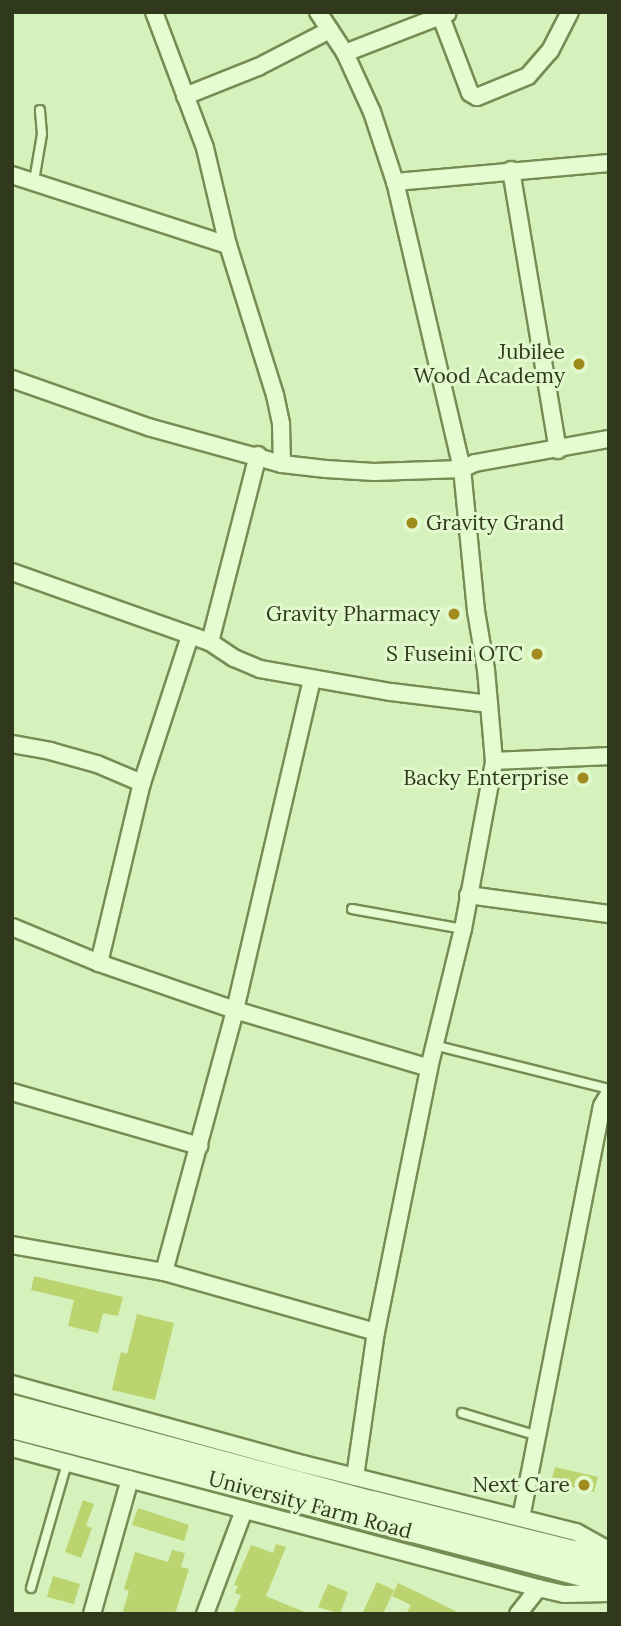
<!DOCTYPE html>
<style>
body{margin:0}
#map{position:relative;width:621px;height:1626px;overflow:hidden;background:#d5f2bd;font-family:Lora,serif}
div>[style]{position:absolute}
.building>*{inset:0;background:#bbd46f}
.roads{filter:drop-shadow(2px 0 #778c54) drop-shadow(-2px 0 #778c54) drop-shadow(0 2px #778c54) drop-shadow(0 -2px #778c54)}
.lane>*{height:8px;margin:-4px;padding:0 4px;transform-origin:4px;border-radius:4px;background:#e5fcd1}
.street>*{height:16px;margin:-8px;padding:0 8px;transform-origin:8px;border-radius:8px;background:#e5fcd1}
.secondary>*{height:23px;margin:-11.5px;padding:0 11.5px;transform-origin:11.5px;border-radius:11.5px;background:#e5fcd1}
.dots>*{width:19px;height:19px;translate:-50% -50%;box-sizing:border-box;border:4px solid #e1f9cd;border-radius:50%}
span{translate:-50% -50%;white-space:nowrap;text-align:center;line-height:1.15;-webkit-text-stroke:6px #e1f9cd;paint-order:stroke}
.poi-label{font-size:21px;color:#30391b}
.right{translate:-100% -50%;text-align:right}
.left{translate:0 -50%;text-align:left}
.street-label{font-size:21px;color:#30391b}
.frame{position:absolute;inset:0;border:14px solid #30391b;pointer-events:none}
</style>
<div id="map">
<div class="building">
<i style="clip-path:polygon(34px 1276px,123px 1297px,118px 1316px,103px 1313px,98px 1333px,68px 1326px,74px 1300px,31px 1290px)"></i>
<i style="clip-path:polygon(137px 1314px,174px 1323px,155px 1400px,112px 1390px,121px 1352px,127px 1354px)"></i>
<i style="clip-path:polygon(555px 1467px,598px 1477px,594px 1492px,551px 1482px)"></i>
<i style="clip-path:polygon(83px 1500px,94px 1504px,86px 1526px,92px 1528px,81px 1558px,65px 1552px)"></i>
<i style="clip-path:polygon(138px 1508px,189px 1525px,184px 1541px,132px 1525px)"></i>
<i style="clip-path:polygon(276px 1544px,286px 1547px,266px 1596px,309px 1614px,233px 1614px,241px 1595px,235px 1593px,238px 1586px,234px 1585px,251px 1545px,273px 1553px)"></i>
<i style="clip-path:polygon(172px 1550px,185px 1553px,181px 1567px,189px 1569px,175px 1614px,122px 1614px,129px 1591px,124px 1589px,135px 1552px,168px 1562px)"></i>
<i style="clip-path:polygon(53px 1576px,80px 1584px,74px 1604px,47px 1597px)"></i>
<i style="clip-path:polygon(377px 1582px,394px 1590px,383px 1614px,362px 1614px)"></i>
<i style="clip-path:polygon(398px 1583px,417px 1592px,461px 1614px,406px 1614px,411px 1605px,392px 1596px)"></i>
<i style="clip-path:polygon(328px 1584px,348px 1592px,340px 1614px,318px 1607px)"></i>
</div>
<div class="roads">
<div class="lane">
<i style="left:34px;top:181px;width:48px;rotate:-80.3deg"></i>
<i style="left:42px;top:134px;width:24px;rotate:-95deg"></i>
<i style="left:352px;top:909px;width:113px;rotate:10.2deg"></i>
<i style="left:434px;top:1045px;width:180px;rotate:14.1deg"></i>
<i style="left:462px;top:1413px;width:79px;rotate:16.8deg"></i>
<i style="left:31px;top:1588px;width:130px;rotate:-73.9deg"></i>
</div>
<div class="street">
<i style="left:154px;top:12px;width:145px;rotate:69.4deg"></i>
<i style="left:205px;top:148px;width:100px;rotate:76.7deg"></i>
<i style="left:228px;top:245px;width:157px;rotate:72.6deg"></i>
<i style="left:275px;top:395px;width:30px;rotate:78deg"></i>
<i style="left:281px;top:424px;width:40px;rotate:88.6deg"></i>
<i style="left:318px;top:12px;width:49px;rotate:56.6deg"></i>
<i style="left:345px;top:53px;width:65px;rotate:65.4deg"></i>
<i style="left:372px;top:112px;width:74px;rotate:71.8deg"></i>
<i style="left:395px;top:182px;width:215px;rotate:-5.1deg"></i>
<i style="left:441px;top:17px;width:81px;rotate:69.1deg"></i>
<i style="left:470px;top:93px;width:8px;rotate:30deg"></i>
<i style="left:477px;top:97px;width:55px;rotate:-22.4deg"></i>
<i style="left:528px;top:76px;width:33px;rotate:-49deg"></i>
<i style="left:550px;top:51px;width:44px;rotate:-62.9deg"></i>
<i style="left:345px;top:53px;width:110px;rotate:-21.2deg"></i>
<i style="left:185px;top:96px;width:79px;rotate:-21.7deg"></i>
<i style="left:258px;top:67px;width:81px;rotate:-27.2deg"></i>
<i style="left:511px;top:170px;width:284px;rotate:80.5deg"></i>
<i style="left:12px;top:175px;width:227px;rotate:18deg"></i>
<i style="left:12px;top:379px;width:144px;rotate:19.4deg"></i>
<i style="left:148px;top:427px;width:139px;rotate:15.4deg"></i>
<i style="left:282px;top:464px;width:44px;rotate:6.5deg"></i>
<i style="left:326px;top:469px;width:48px;rotate:3.6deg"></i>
<i style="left:374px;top:472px;width:88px;rotate:-2deg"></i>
<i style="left:462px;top:469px;width:14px;rotate:-25deg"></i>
<i style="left:475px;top:463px;width:136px;rotate:-10.2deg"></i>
<i style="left:12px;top:572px;width:210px;rotate:19.5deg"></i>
<i style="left:210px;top:642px;width:29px;rotate:34deg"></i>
<i style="left:234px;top:658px;width:28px;rotate:23deg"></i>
<i style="left:260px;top:669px;width:133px;rotate:10deg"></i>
<i style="left:391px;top:692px;width:99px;rotate:7deg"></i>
<i style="left:210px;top:642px;width:193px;rotate:-75.6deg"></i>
<i style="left:12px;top:744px;width:39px;rotate:10deg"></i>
<i style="left:50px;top:751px;width:49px;rotate:15.5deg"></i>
<i style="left:97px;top:764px;width:49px;rotate:22.9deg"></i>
<i style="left:494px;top:761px;width:115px;rotate:-2.5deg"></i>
<i style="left:468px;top:895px;width:142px;rotate:7.7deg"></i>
<i style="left:12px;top:927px;width:94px;rotate:22.5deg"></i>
<i style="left:99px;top:963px;width:144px;rotate:19.1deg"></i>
<i style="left:235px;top:1010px;width:202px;rotate:16.6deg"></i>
<i style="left:99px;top:963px;width:185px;rotate:-76.6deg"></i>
<i style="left:142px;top:783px;width:155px;rotate:-71.9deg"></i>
<i style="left:12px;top:1092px;width:195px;rotate:16.1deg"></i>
<i style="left:12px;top:1245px;width:154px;rotate:10.1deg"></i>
<i style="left:164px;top:1272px;width:220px;rotate:15.8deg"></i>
<i style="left:164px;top:1272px;width:271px;rotate:-74.8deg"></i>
<i style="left:235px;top:1010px;width:340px;rotate:-76.9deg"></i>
<i style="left:12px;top:1384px;width:302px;rotate:15.4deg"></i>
<i style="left:303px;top:1464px;width:281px;rotate:14deg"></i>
<i style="left:576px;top:1532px;width:38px;rotate:29deg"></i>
<i style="left:12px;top:1448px;width:544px;rotate:14.9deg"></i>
<i style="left:538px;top:1588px;width:27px;rotate:13deg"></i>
<i style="left:564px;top:1594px;width:45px;rotate:-1.3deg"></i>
<i style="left:355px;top:1477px;width:147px;rotate:-81.8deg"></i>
<i style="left:376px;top:1332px;width:269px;rotate:-78.6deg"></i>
<i style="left:429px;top:1068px;width:143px;rotate:-76.3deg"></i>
<i style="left:463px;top:929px;width:171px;rotate:-79.5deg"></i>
<i style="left:494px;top:761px;width:91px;rotate:-95deg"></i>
<i style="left:486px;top:670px;width:60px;rotate:-99.6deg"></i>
<i style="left:476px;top:611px;width:143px;rotate:-95.6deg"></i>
<i style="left:462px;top:469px;width:295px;rotate:-103.1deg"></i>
<i style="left:521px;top:1518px;width:420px;rotate:-78.9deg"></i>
<i style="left:602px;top:1106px;width:14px;rotate:-60deg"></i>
<i style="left:92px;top:1614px;width:140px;rotate:-74.3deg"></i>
<i style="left:205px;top:1614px;width:111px;rotate:-69.4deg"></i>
<i style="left:518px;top:1614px;width:33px;rotate:-52deg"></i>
</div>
<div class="secondary">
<i style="left:12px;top:1406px;width:372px;rotate:15deg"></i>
<i style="left:371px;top:1502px;width:245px;rotate:13.9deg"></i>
<i style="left:12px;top:1426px;width:617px;rotate:14.55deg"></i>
</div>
</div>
<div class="dots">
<i style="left:579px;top:364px;background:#a18b1e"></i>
<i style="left:412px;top:523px;background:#a18b1e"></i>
<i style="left:454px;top:614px;background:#a18b1e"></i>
<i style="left:537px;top:654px;background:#a18b1e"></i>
<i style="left:583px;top:778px;background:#a18b1e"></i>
<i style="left:584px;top:1485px;background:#a18b1e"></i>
</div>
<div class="poi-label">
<span class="right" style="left:565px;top:364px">Jubilee<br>Wood Academy</span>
<span class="left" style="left:426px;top:523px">Gravity Grand</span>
<span class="right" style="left:440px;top:614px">Gravity Pharmacy</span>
<span class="right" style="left:523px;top:654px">S Fuseini OTC</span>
<span class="right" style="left:569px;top:778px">Backy Enterprise</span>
<span class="right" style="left:570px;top:1485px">Next Care</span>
</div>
<div class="street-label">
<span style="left:310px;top:1505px;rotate:15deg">University Farm Road</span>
</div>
<div class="frame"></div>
</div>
